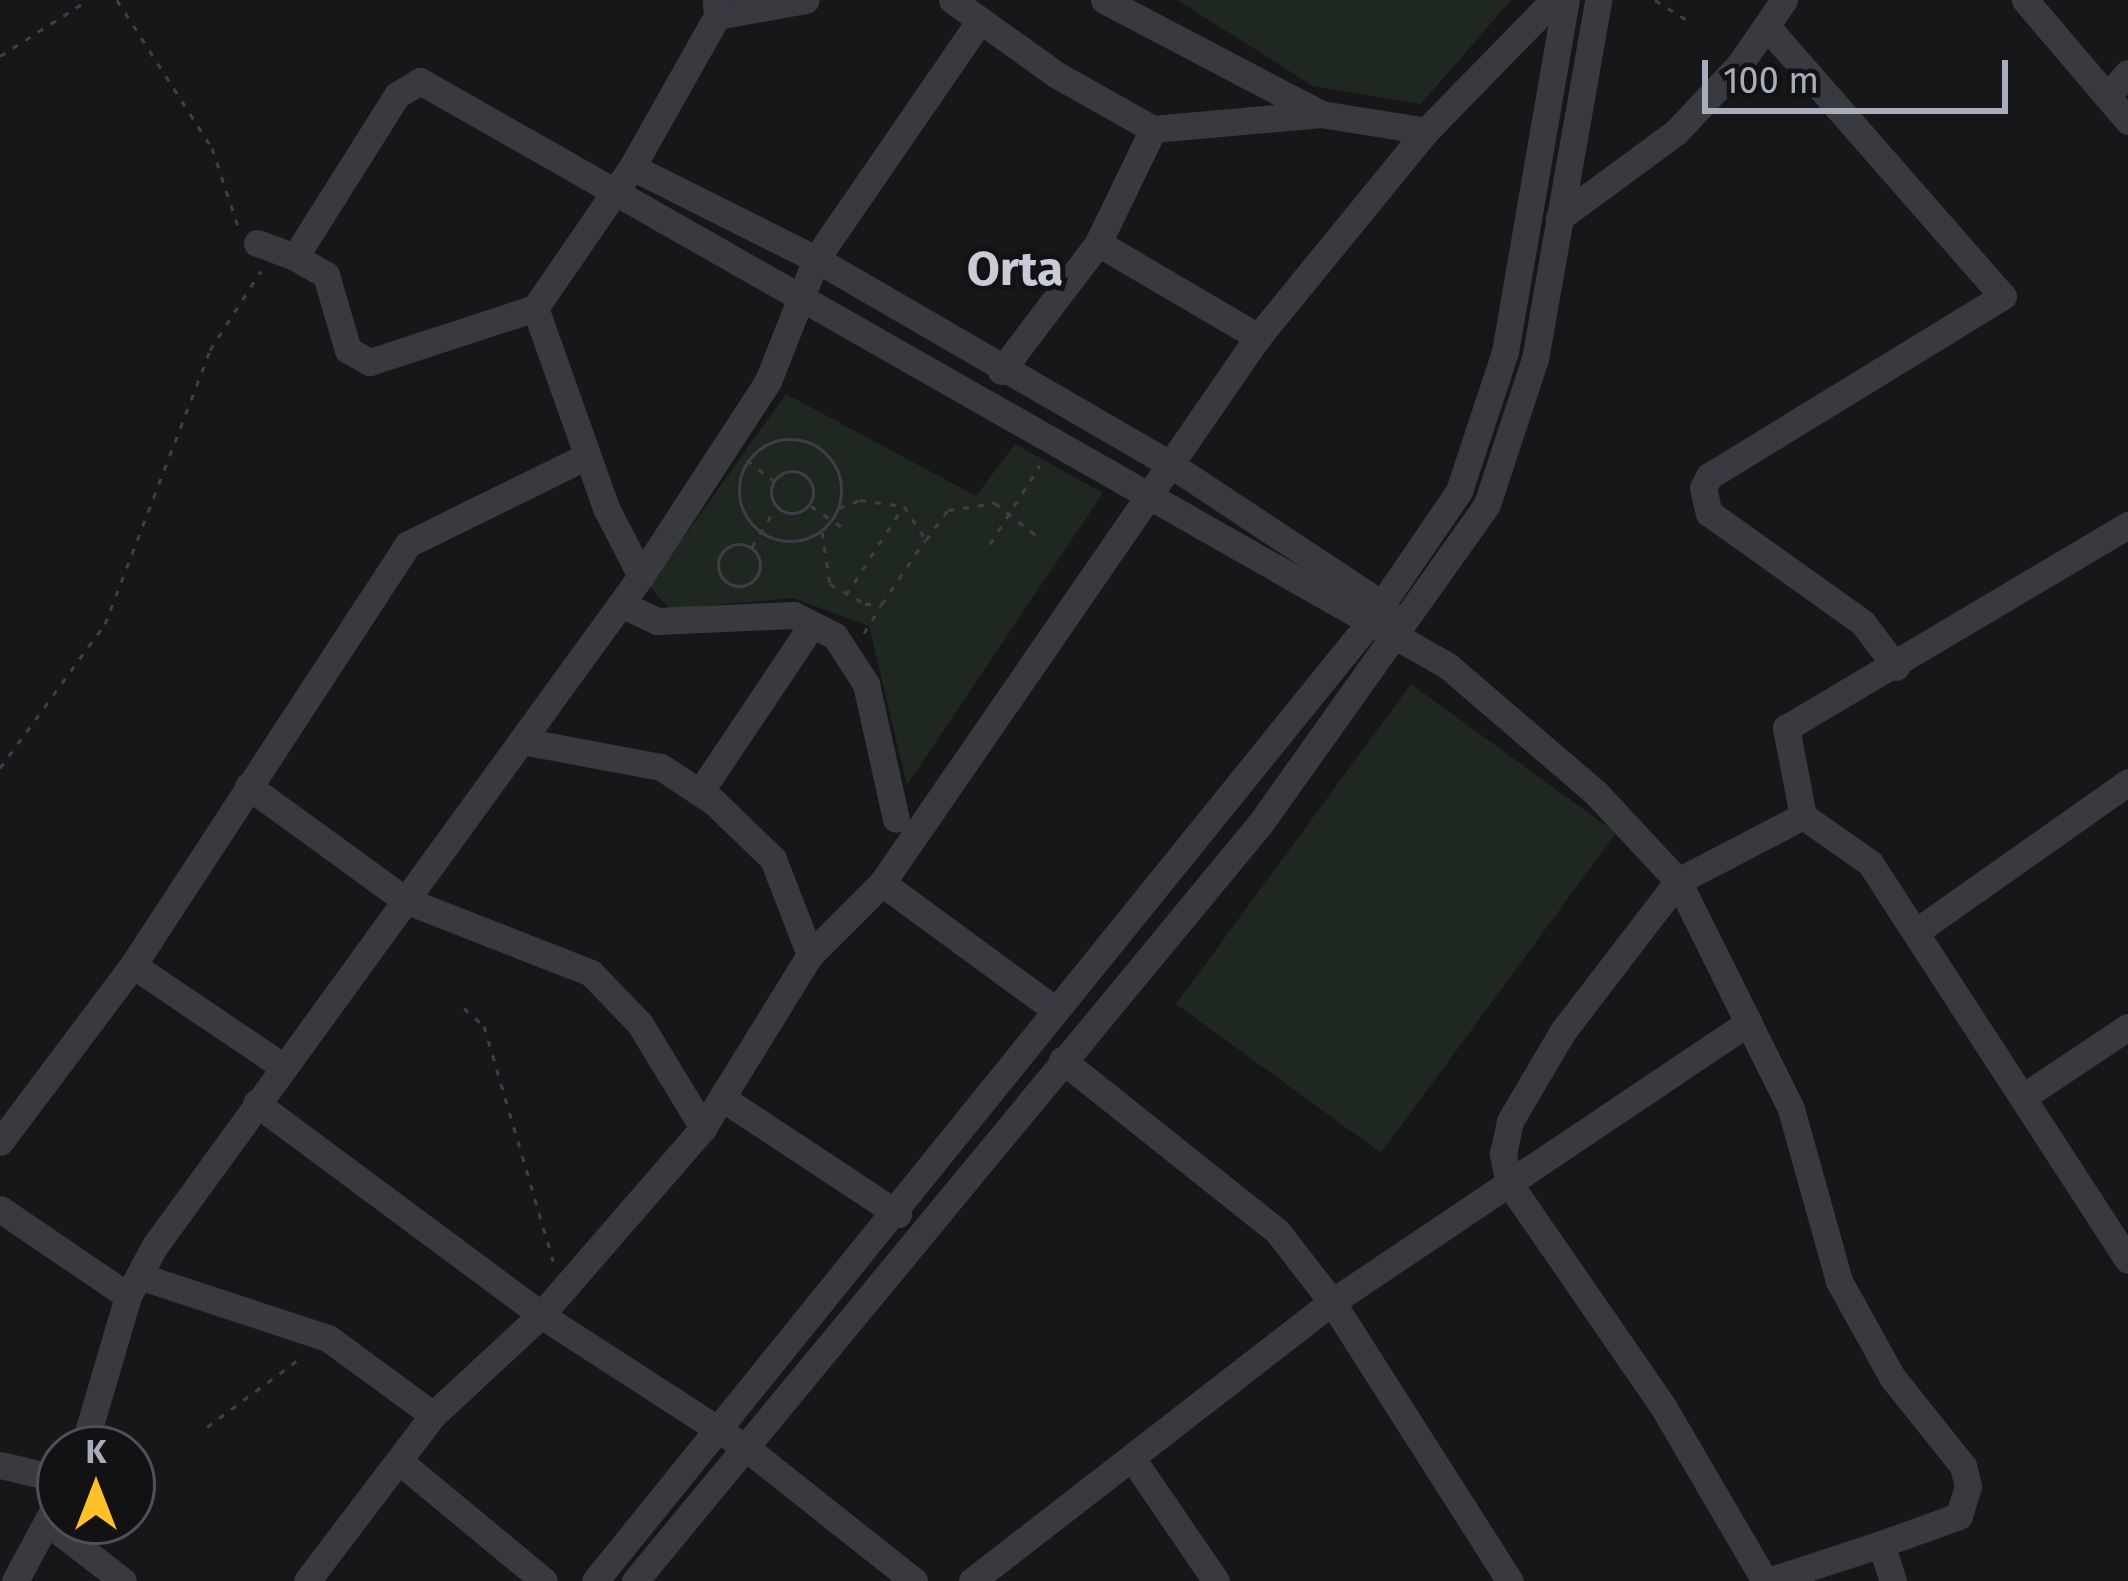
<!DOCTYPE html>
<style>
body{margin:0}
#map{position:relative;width:2128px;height:1581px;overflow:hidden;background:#171719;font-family:"Fira Sans",sans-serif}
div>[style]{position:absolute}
.green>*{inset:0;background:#1e2820}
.path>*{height:3px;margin-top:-1.5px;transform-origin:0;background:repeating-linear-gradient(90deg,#3d3f46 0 6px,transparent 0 15px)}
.path>.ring{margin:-1.5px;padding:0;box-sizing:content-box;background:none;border:3px solid #3d3f46;border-radius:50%}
.minor>*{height:27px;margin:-13.5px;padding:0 13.5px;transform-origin:13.5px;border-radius:13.5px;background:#393a40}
span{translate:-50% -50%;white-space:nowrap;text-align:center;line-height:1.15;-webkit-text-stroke:10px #121214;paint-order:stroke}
.district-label{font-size:48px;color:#c9ccd6;font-weight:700}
.north{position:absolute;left:36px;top:1425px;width:120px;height:120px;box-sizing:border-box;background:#121214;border:3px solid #4e5056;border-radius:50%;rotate:0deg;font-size:33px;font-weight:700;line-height:48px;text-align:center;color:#a8adba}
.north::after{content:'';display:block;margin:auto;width:42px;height:54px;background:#ffc029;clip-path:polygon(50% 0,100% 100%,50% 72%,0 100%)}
.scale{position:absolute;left:1702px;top:60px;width:306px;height:54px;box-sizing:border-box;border:6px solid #a8adba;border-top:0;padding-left:15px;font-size:36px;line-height:42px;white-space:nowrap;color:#a8adba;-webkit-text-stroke:9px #121214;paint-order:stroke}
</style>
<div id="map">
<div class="green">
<i style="clip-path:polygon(1177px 0,1511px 0,1421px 104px,1313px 86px)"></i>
<i style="clip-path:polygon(786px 394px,976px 496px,1015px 444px,1103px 493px,907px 785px,869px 626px,793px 598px,670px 609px,649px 586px)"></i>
<i style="clip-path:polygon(1411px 684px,1616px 833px,1381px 1153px,1176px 1004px)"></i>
</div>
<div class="path">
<i style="left:117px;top:0;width:176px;rotate:57.3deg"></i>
<i style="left:212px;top:148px;width:85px;rotate:71.6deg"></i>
<i style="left:1655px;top:0;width:39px;rotate:32deg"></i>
<i style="left:0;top:56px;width:104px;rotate:-32.5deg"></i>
<i class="ring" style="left:739px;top:439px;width:99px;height:99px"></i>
<i style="left:747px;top:460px;width:33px;rotate:38deg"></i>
<i class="ring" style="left:771px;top:471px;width:39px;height:39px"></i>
<i style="left:811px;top:506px;width:45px;rotate:34deg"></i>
<i style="left:839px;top:508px;width:22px;rotate:-21deg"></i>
<i style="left:860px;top:500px;width:44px;rotate:7.8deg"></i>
<i style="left:904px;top:506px;width:40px;rotate:57.1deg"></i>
<i style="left:926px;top:540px;width:37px;rotate:-54deg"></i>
<i style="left:948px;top:510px;width:48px;rotate:-8.5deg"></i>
<i style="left:995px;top:503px;width:60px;rotate:38.2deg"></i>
<i style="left:822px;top:532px;width:53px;rotate:81.3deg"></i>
<i style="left:830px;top:584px;width:40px;rotate:29.7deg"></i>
<i style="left:865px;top:604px;width:17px"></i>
<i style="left:882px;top:604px;width:77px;rotate:-56.1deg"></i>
<i style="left:990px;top:544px;width:93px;rotate:-57.7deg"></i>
<i class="ring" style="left:718px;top:544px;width:39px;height:39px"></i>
<i style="left:752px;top:547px;width:44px;rotate:-58.8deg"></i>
<i style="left:846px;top:595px;width:105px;rotate:-57.1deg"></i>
<i style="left:864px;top:633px;width:32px;rotate:-58deg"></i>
<i style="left:0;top:768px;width:178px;rotate:-53.9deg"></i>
<i style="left:105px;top:624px;width:293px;rotate:-69deg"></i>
<i style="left:210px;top:350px;width:94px;rotate:-57.2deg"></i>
<i style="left:464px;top:1008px;width:27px;rotate:42deg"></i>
<i style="left:484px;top:1026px;width:245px;rotate:73.6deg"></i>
<i style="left:207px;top:1427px;width:118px;rotate:-36.4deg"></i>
</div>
<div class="minor">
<i style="left:952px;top:0;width:129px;rotate:35.5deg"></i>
<i style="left:1057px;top:75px;width:110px;rotate:29.4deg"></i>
<i style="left:1153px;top:129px;width:169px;rotate:-5.1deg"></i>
<i style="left:1321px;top:114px;width:106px;rotate:9.2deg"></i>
<i style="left:1426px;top:131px;width:183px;rotate:-45.7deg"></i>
<i style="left:1104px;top:0;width:241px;rotate:27.7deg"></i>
<i style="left:2025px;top:0;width:159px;rotate:49.6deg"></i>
<i style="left:717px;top:16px;width:90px;rotate:-10.2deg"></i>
<i style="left:1768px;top:28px;width:356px;rotate:48.8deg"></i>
<i style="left:2003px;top:296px;width:345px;rotate:148.5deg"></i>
<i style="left:1709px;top:476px;width:13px;rotate:117deg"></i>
<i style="left:1703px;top:488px;width:26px;rotate:77deg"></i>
<i style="left:1709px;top:513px;width:189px;rotate:35.5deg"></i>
<i style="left:1863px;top:623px;width:55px;rotate:53.1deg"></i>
<i style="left:2107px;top:96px;width:31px;rotate:-48deg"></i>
<i style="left:632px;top:167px;width:206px;rotate:26.6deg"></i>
<i style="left:816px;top:259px;width:413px;rotate:30.1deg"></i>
<i style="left:1173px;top:466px;width:252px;rotate:33.5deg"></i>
<i style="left:1383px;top:605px;width:18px;rotate:56deg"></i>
<i style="left:1559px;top:218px;width:145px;rotate:-36.3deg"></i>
<i style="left:1676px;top:132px;width:93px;rotate:-46.7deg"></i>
<i style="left:1740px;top:64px;width:78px;rotate:-55.5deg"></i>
<i style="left:257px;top:243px;width:40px;rotate:20.2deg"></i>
<i style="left:295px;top:257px;width:191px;rotate:-57.8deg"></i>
<i style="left:397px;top:95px;width:27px;rotate:-31deg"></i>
<i style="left:420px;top:81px;width:1183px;rotate:29.64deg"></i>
<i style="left:1448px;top:666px;width:195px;rotate:40.6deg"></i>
<i style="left:1596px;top:793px;width:120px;rotate:47deg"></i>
<i style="left:1678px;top:881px;width:254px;rotate:63.6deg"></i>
<i style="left:1791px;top:1109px;width:179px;rotate:74.4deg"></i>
<i style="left:1839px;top:1281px;width:110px;rotate:61.1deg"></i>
<i style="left:1892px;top:1377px;width:114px;rotate:51.4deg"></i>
<i style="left:1963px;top:1466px;width:21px;rotate:76deg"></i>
<i style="left:1968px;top:1486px;width:31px;rotate:107deg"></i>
<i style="left:1959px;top:1516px;width:83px;rotate:160.3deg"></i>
<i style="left:1881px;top:1544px;width:39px;rotate:72deg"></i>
<i style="left:1098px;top:243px;width:186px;rotate:30.4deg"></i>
<i style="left:295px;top:257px;width:36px;rotate:30deg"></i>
<i style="left:326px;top:275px;width:78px;rotate:73.7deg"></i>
<i style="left:348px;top:350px;width:25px;rotate:29deg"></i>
<i style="left:370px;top:362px;width:174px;rotate:-18.1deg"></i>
<i style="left:1001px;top:371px;width:161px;rotate:-52.8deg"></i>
<i style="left:1098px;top:243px;width:127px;rotate:-64.2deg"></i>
<i style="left:641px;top:576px;width:76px;rotate:-117.2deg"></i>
<i style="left:606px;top:508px;width:212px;rotate:-109.5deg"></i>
<i style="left:535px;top:308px;width:171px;rotate:-55.5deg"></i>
<i style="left:632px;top:167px;width:173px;rotate:-60.6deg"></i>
<i style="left:717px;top:16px;width:16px;rotate:-94deg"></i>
<i style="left:621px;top:604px;width:40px;rotate:25deg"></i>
<i style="left:657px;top:621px;width:137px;rotate:-2.5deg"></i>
<i style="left:794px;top:615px;width:46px;rotate:27.1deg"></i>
<i style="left:835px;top:636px;width:57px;rotate:57.1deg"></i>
<i style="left:866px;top:684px;width:138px;rotate:77.5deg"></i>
<i style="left:522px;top:741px;width:141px;rotate:10.6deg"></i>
<i style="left:661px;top:767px;width:64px;rotate:33.4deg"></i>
<i style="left:714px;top:802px;width:82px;rotate:44deg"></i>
<i style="left:773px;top:859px;width:103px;rotate:68.9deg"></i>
<i style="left:248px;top:786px;width:194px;rotate:36deg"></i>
<i style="left:405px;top:900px;width:200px;rotate:21.4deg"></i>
<i style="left:591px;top:973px;width:71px;rotate:46.1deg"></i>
<i style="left:640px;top:1024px;width:122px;rotate:58.8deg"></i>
<i style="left:700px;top:792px;width:201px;rotate:-56.2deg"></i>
<i style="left:1803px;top:816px;width:82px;rotate:35deg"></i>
<i style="left:1870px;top:863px;width:473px;rotate:57deg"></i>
<i style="left:882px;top:883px;width:213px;rotate:36.2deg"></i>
<i style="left:1917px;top:931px;width:258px;rotate:-35.2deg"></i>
<i style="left:1062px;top:1060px;width:275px;rotate:38.5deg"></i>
<i style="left:1277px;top:1231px;width:90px;rotate:52.2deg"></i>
<i style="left:1332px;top:1302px;width:331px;rotate:57.5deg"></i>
<i style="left:282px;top:1066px;width:180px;rotate:-145.9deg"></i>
<i style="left:133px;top:965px;width:503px;rotate:-56.85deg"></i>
<i style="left:408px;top:544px;width:199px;rotate:-26.2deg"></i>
<i style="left:2023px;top:1097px;width:126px;rotate:-33.7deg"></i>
<i style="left:722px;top:1098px;width:211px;rotate:33.4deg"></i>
<i style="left:256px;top:1103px;width:355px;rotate:36.6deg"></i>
<i style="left:541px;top:1315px;width:243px;rotate:32.9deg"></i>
<i style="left:745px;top:1447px;width:216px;rotate:38.4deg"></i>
<i style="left:0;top:1142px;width:221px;rotate:-53.1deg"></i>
<i style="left:0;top:1209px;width:155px;rotate:34.2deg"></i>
<i style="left:139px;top:1276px;width:199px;rotate:18.2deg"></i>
<i style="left:328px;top:1338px;width:130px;rotate:36.3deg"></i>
<i style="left:83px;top:1449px;width:159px;rotate:-73.6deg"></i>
<i style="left:128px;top:1296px;width:55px;rotate:-62deg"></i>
<i style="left:154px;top:1247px;width:829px;rotate:-54.03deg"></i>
<i style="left:641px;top:576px;width:233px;rotate:-56.9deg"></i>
<i style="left:768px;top:381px;width:131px;rotate:-68.5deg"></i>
<i style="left:816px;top:259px;width:290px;rotate:-55.5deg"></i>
<i style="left:1132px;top:1458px;width:149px;rotate:55.7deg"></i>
<i style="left:399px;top:1461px;width:188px;rotate:39.6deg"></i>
<i style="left:0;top:1465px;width:62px;rotate:13.1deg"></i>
<i style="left:47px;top:1522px;width:96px;rotate:37.8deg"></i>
<i style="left:15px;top:1581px;width:95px;rotate:-61.8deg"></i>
<i style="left:307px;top:1581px;width:208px;rotate:-52.8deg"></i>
<i style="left:433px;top:1415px;width:147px;rotate:-42.8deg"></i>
<i style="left:541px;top:1315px;width:247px;rotate:-49.1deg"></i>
<i style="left:703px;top:1128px;width:203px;rotate:-58.3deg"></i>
<i style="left:810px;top:955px;width:102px;rotate:-45deg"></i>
<i style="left:882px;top:883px;width:663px;rotate:-55.45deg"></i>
<i style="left:1258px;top:337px;width:266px;rotate:-50.8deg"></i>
<i style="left:595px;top:1581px;width:1232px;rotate:-51.06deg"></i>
<i style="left:1369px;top:623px;width:160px;rotate:-55.7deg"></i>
<i style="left:1459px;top:491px;width:146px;rotate:-71.7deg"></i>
<i style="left:1505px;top:352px;width:357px;rotate:-80.2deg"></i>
<i style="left:635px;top:1581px;width:982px;rotate:-50.46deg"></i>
<i style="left:1260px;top:824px;width:392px;rotate:-54.6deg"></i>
<i style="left:1487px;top:504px;width:153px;rotate:-71.7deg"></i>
<i style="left:1535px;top:359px;width:364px;rotate:-80deg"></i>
<i style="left:972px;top:1581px;width:455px;rotate:-37.8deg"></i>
<i style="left:1332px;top:1302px;width:502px;rotate:-33.88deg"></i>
<i style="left:1765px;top:1581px;width:204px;rotate:-120.3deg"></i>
<i style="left:1662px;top:1405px;width:270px;rotate:-124.6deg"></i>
<i style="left:1509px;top:1183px;width:30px;rotate:-102deg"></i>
<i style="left:1503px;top:1154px;width:34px;rotate:-78deg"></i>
<i style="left:1510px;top:1121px;width:104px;rotate:-59.5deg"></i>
<i style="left:1563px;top:1031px;width:189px;rotate:-52.5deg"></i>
<i style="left:1678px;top:881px;width:141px;rotate:-27.5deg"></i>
<i style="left:1803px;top:816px;width:90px;rotate:-100.9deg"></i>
<i style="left:1786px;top:728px;width:398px;rotate:-30.7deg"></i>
<i style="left:1768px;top:1581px;width:119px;rotate:-18.1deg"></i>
</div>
<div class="district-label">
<span style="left:1015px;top:270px">Orta</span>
</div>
<div class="north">K</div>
<div class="scale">100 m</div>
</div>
